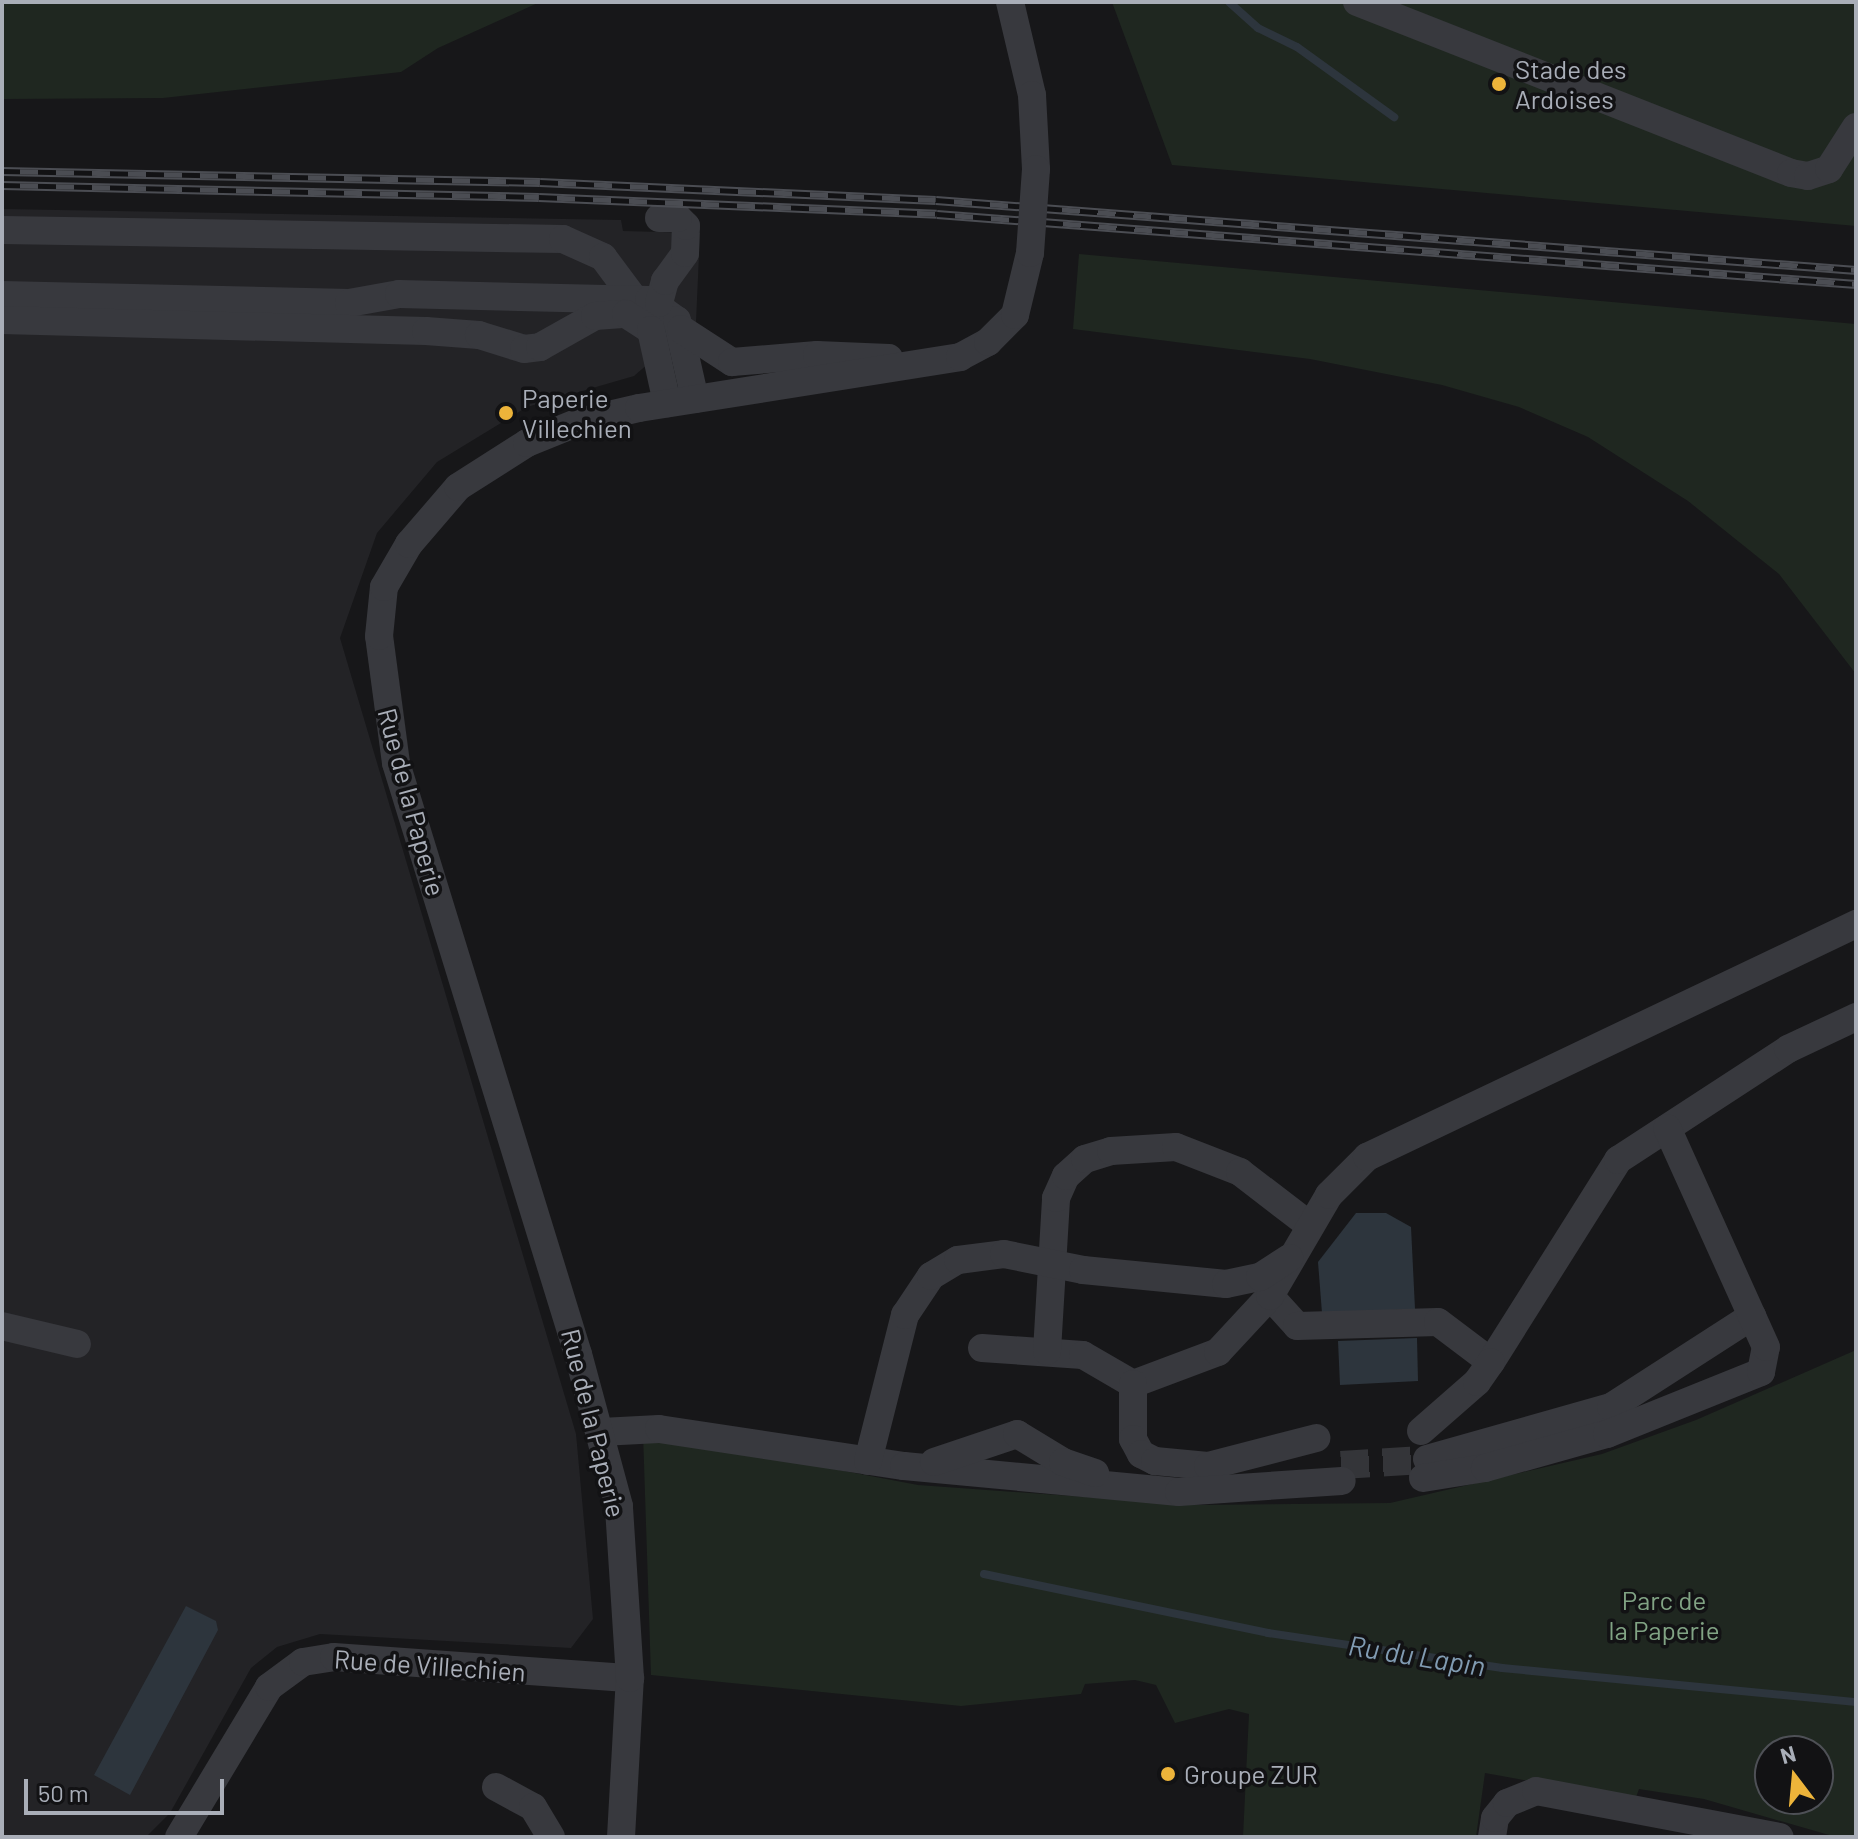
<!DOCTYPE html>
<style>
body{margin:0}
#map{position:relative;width:1858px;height:1839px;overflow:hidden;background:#171719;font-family:Barlow,sans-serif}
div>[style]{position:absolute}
.built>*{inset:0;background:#232326}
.green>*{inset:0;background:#1f2720}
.water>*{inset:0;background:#2d353d}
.stream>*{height:8px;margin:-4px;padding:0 4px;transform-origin:4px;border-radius:4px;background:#2d353d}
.minor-tunnel>*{height:28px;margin-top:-14px;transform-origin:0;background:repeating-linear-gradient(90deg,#343539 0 28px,transparent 0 42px)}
.minor>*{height:28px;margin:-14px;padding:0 14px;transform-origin:14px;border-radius:14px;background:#38393e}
.rail>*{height:9px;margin-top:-4.5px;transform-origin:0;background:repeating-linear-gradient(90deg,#121214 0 18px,#4b4d53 0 36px);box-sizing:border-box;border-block:2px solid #4b4d53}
.minor-bridge>*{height:28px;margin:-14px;padding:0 14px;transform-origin:14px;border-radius:14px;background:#38393e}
.dots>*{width:22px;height:22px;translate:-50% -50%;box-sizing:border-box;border:4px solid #121214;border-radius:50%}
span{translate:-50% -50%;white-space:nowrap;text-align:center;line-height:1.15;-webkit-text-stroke:7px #121214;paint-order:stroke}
.poi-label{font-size:26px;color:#a9aeb8}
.left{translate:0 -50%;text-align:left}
.street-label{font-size:26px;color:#a9aeb8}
.park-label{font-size:26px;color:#81a384}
.water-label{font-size:28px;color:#819bb2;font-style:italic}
.frame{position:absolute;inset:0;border:4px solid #a9aeb8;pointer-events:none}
.north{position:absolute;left:1754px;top:1735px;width:80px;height:80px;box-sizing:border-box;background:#121214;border:2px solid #4e5056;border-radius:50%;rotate:344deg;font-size:22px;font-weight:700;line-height:32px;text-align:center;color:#a9aeb8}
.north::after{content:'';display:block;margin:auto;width:28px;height:36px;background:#edb43a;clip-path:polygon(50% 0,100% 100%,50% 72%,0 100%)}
.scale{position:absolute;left:24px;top:1779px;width:200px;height:36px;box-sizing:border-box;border:4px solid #a9aeb8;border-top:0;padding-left:10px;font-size:24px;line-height:28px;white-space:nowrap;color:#a9aeb8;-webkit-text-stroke:6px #121214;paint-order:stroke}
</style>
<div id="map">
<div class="built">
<i style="clip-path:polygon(2px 209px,621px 220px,623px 231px,700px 233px,696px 322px,634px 376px,527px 407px,437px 462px,377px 533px,340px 638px,576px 1434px,593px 1619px,571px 1648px,320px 1634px,277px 1647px,251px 1668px,170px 1813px,146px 1837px,2px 1837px)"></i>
</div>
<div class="green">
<i style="clip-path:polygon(2px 2px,540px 2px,438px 48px,401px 72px,163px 98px,2px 99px)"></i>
<i style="clip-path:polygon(1112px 2px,1856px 2px,1856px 226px,1172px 165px)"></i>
<i style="clip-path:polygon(1079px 254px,1856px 324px,1856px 674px,1779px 574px,1688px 501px,1588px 437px,1519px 407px,1442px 385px,1310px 359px,1073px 329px)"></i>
<i style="clip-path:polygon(evenodd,1856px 1350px,1856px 1837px,1836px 1837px,1704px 1799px,1639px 1789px,1635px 1800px,1485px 1773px,1476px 1837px,1243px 1837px,1249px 1714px,1229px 1709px,1175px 1723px,1156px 1685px,1135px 1680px,1085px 1684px,1081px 1694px,961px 1706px,651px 1675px,643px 1433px,918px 1485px,1198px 1505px,1390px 1503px,1602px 1454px,1696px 1420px,1856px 1350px,1770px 1751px,1818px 1751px,1818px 1799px,1770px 1799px,1770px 1751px)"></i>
</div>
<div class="water">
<i style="clip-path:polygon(1356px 1213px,1386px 1213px,1411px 1227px,1415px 1309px,1322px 1313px,1318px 1262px)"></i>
<i style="clip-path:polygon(1417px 1338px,1418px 1381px,1340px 1385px,1338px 1341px)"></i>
<i style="clip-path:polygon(186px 1606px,216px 1621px,218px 1630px,130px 1795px,94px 1775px)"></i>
</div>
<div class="stream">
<i style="left:1229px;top:2px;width:39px;rotate:42deg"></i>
<i style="left:1258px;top:28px;width:43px;rotate:26deg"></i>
<i style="left:1297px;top:47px;width:120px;rotate:35.8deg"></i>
<i style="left:984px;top:1574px;width:290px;rotate:11.7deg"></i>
<i style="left:1268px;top:1633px;width:237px;rotate:8.5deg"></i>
<i style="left:1502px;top:1668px;width:356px;rotate:5.5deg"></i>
</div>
<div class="minor-tunnel">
<i style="left:1341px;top:1465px;width:82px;rotate:-3.5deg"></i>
</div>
<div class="minor">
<i style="left:1010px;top:2px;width:96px;rotate:76.7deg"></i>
<i style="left:1032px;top:95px;width:74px;rotate:86.9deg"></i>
<i style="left:1357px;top:2px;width:466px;rotate:21.5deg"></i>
<i style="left:1791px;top:173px;width:17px;rotate:10deg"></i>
<i style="left:1808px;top:176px;width:22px;rotate:-18deg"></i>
<i style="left:1829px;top:169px;width:50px;rotate:-57.3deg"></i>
<i style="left:2px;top:230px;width:561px;rotate:0.92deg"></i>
<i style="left:563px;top:239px;width:44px;rotate:24.2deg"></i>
<i style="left:603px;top:257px;width:54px;rotate:53.3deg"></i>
<i style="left:2px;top:295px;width:347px;rotate:1.3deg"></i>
<i style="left:349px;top:303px;width:51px;rotate:-10.2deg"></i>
<i style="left:399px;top:294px;width:250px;rotate:1.4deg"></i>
<i style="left:649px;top:300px;width:34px;rotate:36deg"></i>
<i style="left:677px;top:320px;width:81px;rotate:77.2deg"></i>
<i style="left:659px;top:303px;width:23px;rotate:-75deg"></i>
<i style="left:665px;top:281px;width:34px;rotate:-54deg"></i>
<i style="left:685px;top:253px;width:27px;rotate:-88deg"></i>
<i style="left:686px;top:226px;width:11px;rotate:-135deg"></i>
<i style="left:678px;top:218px;width:19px;rotate:180deg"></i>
<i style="left:2px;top:320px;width:424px;rotate:1.5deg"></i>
<i style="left:426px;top:331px;width:53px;rotate:4.3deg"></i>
<i style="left:479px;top:335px;width:47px;rotate:17.3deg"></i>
<i style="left:524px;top:349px;width:16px;rotate:-7deg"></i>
<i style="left:540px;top:347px;width:63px;rotate:-29.4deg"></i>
<i style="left:595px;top:316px;width:31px;rotate:-4deg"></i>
<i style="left:626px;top:314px;width:30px;rotate:33deg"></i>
<i style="left:651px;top:330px;width:75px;rotate:77.6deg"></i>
<i style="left:681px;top:329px;width:61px;rotate:32.9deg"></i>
<i style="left:732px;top:362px;width:85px;rotate:-4.7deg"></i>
<i style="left:817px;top:355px;width:72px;rotate:2.4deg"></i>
<i style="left:1270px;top:1296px;width:40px;rotate:48deg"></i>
<i style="left:1297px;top:1326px;width:141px;rotate:-1.6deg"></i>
<i style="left:1438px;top:1322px;width:66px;rotate:37deg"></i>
<i style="left:1491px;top:1362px;width:239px;rotate:-57.8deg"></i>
<i style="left:1618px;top:1160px;width:203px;rotate:-33.1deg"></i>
<i style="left:1788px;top:1049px;width:75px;rotate:-25.2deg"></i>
<i style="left:2px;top:1326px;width:77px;rotate:13.5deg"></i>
<i style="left:982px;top:1348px;width:101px;rotate:4deg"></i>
<i style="left:1083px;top:1355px;width:58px;rotate:30.1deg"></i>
<i style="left:1047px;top:1351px;width:153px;rotate:-86.6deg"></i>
<i style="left:1056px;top:1198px;width:24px;rotate:-66deg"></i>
<i style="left:1066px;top:1176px;width:25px;rotate:-42deg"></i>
<i style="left:1085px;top:1159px;width:27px;rotate:-17deg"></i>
<i style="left:1111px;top:1151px;width:65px;rotate:-3.5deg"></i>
<i style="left:1176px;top:1147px;width:69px;rotate:21.3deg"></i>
<i style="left:1240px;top:1172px;width:87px;rotate:37.5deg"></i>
<i style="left:1133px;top:1384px;width:91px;rotate:-20.6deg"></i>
<i style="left:1218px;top:1352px;width:76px;rotate:-47.1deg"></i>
<i style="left:1270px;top:1296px;width:117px;rotate:-59.7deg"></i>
<i style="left:1329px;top:1195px;width:54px;rotate:-45deg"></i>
<i style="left:1367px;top:1157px;width:542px;rotate:-25.48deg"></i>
<i style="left:1133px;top:1384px;width:55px;rotate:90deg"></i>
<i style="left:1133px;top:1439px;width:17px;rotate:62deg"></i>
<i style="left:1141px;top:1454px;width:16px;rotate:27deg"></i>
<i style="left:1155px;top:1461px;width:53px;rotate:5.4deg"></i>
<i style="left:1208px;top:1466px;width:112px;rotate:-14.5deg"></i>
<i style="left:1421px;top:1431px;width:74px;rotate:-41.2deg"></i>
<i style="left:1477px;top:1382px;width:24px;rotate:-55deg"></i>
<i style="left:601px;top:1432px;width:58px;rotate:-3deg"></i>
<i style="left:659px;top:1429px;width:248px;rotate:8.6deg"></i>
<i style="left:904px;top:1466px;width:276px;rotate:5.4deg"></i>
<i style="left:1179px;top:1492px;width:163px;rotate:-3.9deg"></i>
<i style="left:1427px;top:1459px;width:191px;rotate:-15.8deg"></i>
<i style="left:1611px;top:1407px;width:168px;rotate:-32.8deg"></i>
<i style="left:868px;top:1461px;width:151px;rotate:-75.8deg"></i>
<i style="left:905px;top:1315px;width:47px;rotate:-56.3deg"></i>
<i style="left:931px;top:1276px;width:31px;rotate:-31deg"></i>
<i style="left:958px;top:1260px;width:46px;rotate:-7.4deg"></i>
<i style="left:1004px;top:1254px;width:81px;rotate:11.4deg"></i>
<i style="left:1083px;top:1270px;width:144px;rotate:5.6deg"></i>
<i style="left:1226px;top:1284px;width:35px;rotate:-12deg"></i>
<i style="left:1260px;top:1277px;width:35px;rotate:-33deg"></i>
<i style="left:934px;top:1462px;width:88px;rotate:-18.6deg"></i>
<i style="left:1017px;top:1434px;width:54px;rotate:31.3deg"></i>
<i style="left:1063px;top:1462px;width:34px;rotate:19deg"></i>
<i style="left:1423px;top:1478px;width:63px;rotate:-9.2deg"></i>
<i style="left:1485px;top:1468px;width:127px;rotate:-15.6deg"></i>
<i style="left:1607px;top:1434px;width:166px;rotate:-21.9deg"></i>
<i style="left:1761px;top:1372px;width:25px;rotate:-79deg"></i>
<i style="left:1766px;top:1347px;width:240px;rotate:-114.3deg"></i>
<i style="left:496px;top:1787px;width:42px;rotate:28.4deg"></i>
<i style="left:533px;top:1807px;width:35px;rotate:59deg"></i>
<i style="left:179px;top:1837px;width:175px;rotate:-59deg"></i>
<i style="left:269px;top:1687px;width:42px;rotate:-36.3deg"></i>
<i style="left:303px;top:1662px;width:31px;rotate:-9deg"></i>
<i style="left:334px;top:1657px;width:297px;rotate:4.1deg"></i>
<i style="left:621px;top:1837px;width:159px;rotate:-86.8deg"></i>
<i style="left:630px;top:1678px;width:172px;rotate:-93.7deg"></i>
<i style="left:619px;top:1506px;width:157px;rotate:-105.1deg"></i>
<i style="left:578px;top:1354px;width:618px;rotate:-107.12deg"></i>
<i style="left:396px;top:763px;width:128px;rotate:-97.6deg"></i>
<i style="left:379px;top:636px;width:49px;rotate:-84.2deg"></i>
<i style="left:384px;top:587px;width:50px;rotate:-59.8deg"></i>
<i style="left:409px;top:544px;width:75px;rotate:-49.3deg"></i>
<i style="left:458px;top:487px;width:82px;rotate:-32.5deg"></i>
<i style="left:527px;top:443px;width:56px;rotate:-22deg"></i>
<i style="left:579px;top:422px;width:62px;rotate:-13.1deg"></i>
<i style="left:639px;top:408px;width:325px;rotate:-9deg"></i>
<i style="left:960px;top:357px;width:32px;rotate:-28deg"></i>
<i style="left:988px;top:342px;width:38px;rotate:-45deg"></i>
<i style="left:1015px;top:315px;width:64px;rotate:-76.4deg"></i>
<i style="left:1492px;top:1837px;width:19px;rotate:-81deg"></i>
<i style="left:1495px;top:1818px;width:19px;rotate:-51deg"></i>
<i style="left:1507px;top:1803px;width:31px;rotate:-22deg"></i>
<i style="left:1536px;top:1791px;width:248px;rotate:10.7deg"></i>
</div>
<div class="rail">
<i style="left:2px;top:171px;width:538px;rotate:1.17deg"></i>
<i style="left:540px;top:182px;width:396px;rotate:2.6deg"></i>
<i style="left:936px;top:200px;width:923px;rotate:4.35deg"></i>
<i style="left:2px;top:185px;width:537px;rotate:1.28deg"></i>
<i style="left:539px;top:197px;width:398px;rotate:2.4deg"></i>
<i style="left:937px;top:214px;width:922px;rotate:4.36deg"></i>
</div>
<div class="minor-bridge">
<i style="left:1030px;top:253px;width:84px;rotate:-85.9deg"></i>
</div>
<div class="dots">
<i style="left:1499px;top:84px;background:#edb43a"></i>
<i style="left:506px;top:413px;background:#edb43a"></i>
<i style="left:1168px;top:1774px;background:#edb43a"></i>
</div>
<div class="poi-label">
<span class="left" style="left:1515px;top:84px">Stade des<br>Ardoises</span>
<span class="left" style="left:522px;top:413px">Paperie<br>Villechien</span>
<span class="left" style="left:1184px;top:1774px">Groupe ZUR</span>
</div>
<div class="street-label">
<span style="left:412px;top:802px;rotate:75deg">Rue de la Paperie</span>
<span style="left:594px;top:1423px;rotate:76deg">Rue de la Paperie</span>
<span style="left:430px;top:1665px;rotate:4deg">Rue de Villechien</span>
</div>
<div class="park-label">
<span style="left:1664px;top:1615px">Parc de<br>la Paperie</span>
</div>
<div class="water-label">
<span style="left:1417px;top:1655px;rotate:9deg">Ru du Lapin</span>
</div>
<div class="frame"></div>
<div class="north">N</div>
<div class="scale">50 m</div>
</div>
